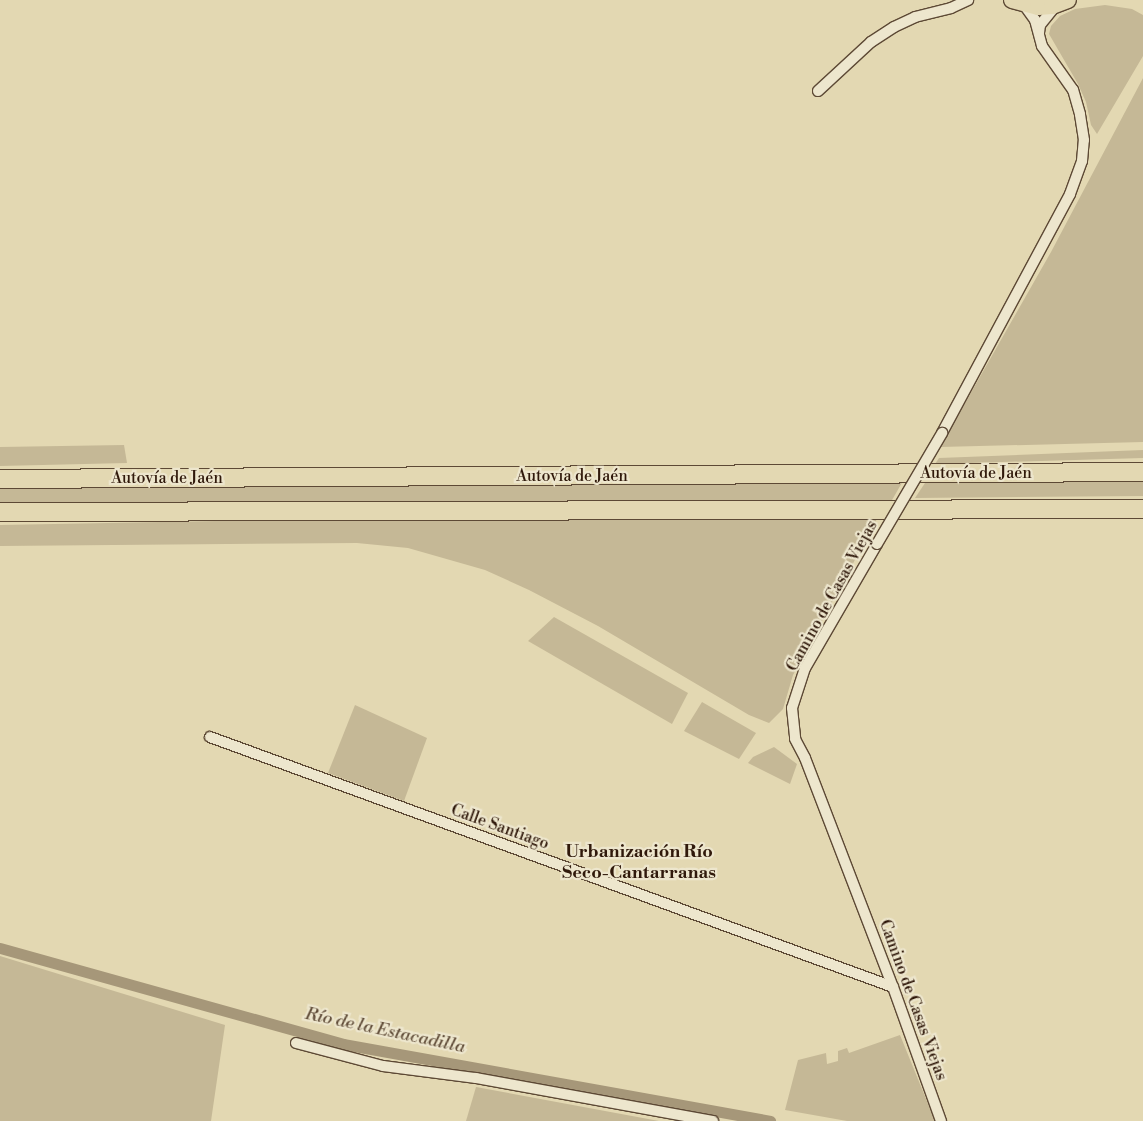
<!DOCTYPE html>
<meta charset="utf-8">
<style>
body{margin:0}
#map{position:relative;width:1143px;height:1121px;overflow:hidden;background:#e3d8b2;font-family:"Libre Bodoni",serif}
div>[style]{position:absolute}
.green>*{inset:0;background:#c5b896}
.canal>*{height:11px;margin:-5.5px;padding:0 5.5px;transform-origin:5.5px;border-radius:5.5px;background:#a69779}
.roads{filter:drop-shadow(1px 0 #5d4935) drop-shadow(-1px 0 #5d4935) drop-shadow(0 1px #5d4935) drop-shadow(0 -1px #5d4935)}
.minor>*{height:10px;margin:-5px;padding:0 5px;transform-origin:5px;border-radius:5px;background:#ede6cd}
.trunk>*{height:16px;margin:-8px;padding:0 8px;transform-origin:8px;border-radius:8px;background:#e3d8b2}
.motorway>*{height:18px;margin:-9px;padding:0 9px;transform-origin:9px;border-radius:9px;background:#e3d8b2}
.bridges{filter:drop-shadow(1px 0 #5d4935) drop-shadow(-1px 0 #5d4935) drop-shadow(0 1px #5d4935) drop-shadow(0 -1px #5d4935)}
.minor-bridge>*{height:10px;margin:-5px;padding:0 5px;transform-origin:5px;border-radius:5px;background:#ede6cd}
span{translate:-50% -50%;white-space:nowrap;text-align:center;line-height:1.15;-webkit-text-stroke:4.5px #ede6cd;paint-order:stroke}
.street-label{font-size:16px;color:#30190b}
.neighbourhood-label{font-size:18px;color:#30190b;font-weight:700}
.water-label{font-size:18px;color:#5f4b37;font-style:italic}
</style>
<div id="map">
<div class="green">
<i style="clip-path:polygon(1105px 5px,1132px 9px,1143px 15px,1143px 56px,1097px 134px,1091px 125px,1086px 102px,1078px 84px,1049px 34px,1051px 26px,1060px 16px,1075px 9px)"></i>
<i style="clip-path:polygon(1143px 78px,1143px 442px,940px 447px,1051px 252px)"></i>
<i style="clip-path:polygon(124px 445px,127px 463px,0 466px,0 447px)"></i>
<i style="clip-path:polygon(1143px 450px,1143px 458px,935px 464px,939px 458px)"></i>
<i style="clip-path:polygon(1143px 478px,1143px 496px,915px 498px,927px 480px)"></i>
<i style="clip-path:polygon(903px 481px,892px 500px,0 505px,0 486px)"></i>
<i style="clip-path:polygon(878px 517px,793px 675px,783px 709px,769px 723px,749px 715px,598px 626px,529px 590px,485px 570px,408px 548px,357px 543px,0 546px,0 525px,265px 520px)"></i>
<i style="clip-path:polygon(554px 617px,688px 693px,672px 724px,528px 641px)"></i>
<i style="clip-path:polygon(702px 702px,756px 733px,739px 759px,684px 731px)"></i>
<i style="clip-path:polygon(355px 705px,427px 738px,404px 801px,328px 773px)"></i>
<i style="clip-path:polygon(774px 747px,797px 764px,790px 784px,748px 763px,753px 757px)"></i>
<i style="clip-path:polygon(0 956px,225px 1025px,211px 1121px,0 1121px)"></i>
<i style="clip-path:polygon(900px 1035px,935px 1121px,847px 1121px,785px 1110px,798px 1060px,826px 1053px,827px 1064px,838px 1061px,838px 1051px,847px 1048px,849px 1053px)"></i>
<i style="clip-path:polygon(476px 1087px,659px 1121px,466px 1121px)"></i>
</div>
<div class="canal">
<i style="left:0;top:948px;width:356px;rotate:15.6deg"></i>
<i style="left:343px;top:1044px;width:434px;rotate:10.2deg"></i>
</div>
<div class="roads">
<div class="minor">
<i style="left:1039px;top:33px;width:8px;rotate:-83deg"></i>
<i style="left:1040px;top:25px;width:26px;rotate:-51deg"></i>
<i style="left:818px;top:91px;width:72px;rotate:-42.8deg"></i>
<i style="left:871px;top:42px;width:27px;rotate:-33deg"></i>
<i style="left:894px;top:27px;width:23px;rotate:-25deg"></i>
<i style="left:915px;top:17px;width:37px;rotate:-14deg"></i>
<i style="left:951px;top:8px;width:19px;rotate:-25deg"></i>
<i style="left:942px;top:433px;width:271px;rotate:-61.8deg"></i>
<i style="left:1070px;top:194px;width:35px;rotate:-70deg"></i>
<i style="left:1082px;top:161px;width:21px;rotate:-85deg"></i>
<i style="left:1084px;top:140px;width:26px;rotate:-99deg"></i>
<i style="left:1080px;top:114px;width:25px;rotate:-106deg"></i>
<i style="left:1073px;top:90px;width:54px;rotate:-125.2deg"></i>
<i style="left:1042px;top:46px;width:27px;rotate:-105deg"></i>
<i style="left:1035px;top:20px;width:19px;rotate:-126deg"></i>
<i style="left:877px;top:544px;width:143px;rotate:120.1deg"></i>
<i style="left:805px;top:668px;width:42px;rotate:108deg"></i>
<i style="left:792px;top:708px;width:31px;rotate:84deg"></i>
<i style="left:795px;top:739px;width:21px;rotate:62deg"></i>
<i style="left:805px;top:758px;width:245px;rotate:69deg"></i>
<i style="left:893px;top:987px;width:142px;rotate:70.3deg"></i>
<i style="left:210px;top:737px;width:727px;rotate:20.1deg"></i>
<i style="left:296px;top:1043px;width:90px;rotate:14.8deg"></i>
<i style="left:383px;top:1066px;width:94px;rotate:7.4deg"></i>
<i style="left:476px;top:1078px;width:241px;rotate:10.3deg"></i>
</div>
<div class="trunk">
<i style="left:1012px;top:0;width:27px;rotate:15deg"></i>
<i style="left:1038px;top:7px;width:14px;rotate:-4deg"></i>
<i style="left:1052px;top:6px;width:17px;rotate:-21deg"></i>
</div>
<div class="motorway">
<i style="left:0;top:479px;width:1143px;rotate:-0.35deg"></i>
<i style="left:0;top:512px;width:1143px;rotate:-0.15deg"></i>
</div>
</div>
<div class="bridges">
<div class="minor-bridge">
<i style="left:877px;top:544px;width:129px;rotate:-59.6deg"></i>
</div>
</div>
<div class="street-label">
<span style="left:976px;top:473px">Autovía de Jaén</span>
<span style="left:572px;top:476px">Autovía de Jaén</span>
<span style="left:167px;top:478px">Autovía de Jaén</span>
<span style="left:832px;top:596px;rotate:-61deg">Camino de Casas Viejas</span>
<span style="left:500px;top:827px;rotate:20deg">Calle Santiago</span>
<span style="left:913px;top:1000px;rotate:70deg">Camino de Casas Viejas</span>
</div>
<div class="neighbourhood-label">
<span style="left:639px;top:863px">Urbanización Río<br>Seco-Cantarranas</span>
</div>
<div class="water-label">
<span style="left:385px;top:1031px;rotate:12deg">Río de la Estacadilla</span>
</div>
</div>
